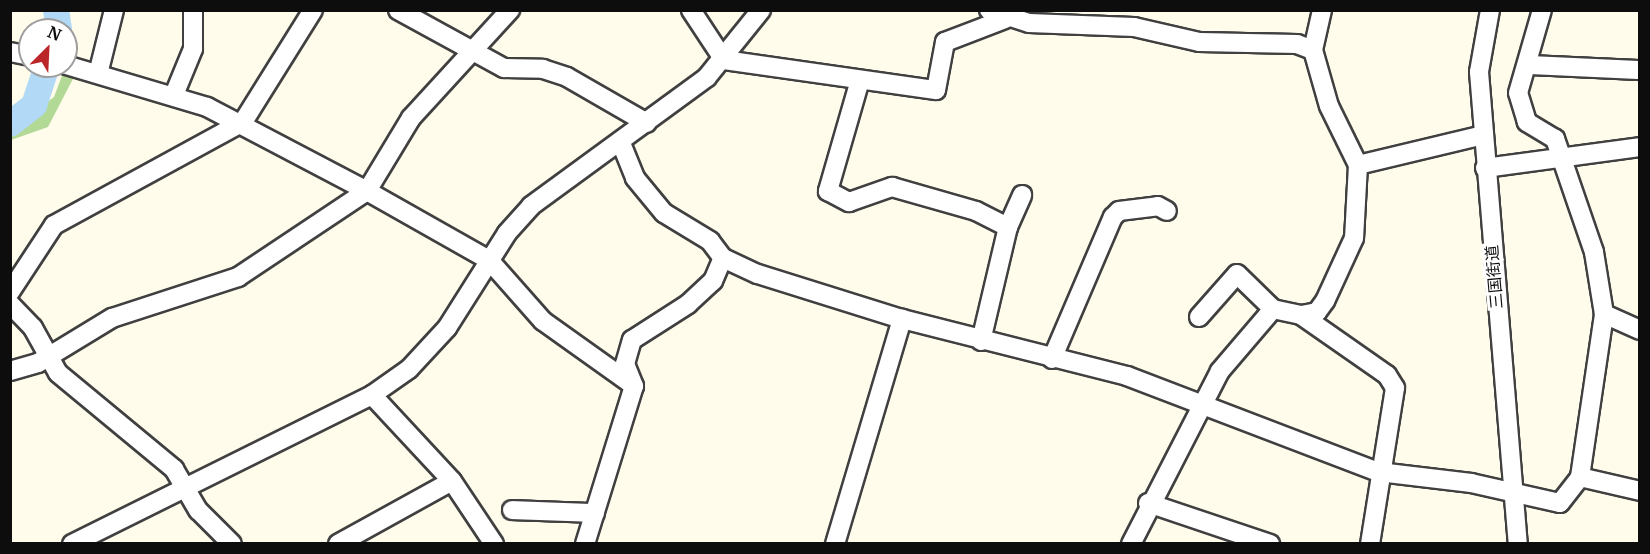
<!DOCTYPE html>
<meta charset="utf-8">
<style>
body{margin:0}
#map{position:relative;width:1650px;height:554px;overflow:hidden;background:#fffcec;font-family:Merriweather,"Noto Sans JP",serif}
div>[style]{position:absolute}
.forest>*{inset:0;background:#b3d996}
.river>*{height:26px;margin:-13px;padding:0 13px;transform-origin:13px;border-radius:13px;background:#b2daf6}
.roads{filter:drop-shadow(2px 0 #404040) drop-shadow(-2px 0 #404040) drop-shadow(0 2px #404040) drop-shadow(0 -2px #404040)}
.minor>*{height:18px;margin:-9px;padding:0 9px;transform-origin:9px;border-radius:9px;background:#fff}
span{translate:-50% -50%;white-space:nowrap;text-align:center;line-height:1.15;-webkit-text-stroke:6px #fff;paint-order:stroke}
.street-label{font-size:16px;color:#0d0d0d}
.frame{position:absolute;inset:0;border:12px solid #0d0d0d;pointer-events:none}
.north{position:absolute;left:18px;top:18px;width:60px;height:60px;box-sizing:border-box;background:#fff;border:2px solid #9e9e9e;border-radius:50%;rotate:24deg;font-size:16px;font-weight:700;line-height:24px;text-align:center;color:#0d0d0d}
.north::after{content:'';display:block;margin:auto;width:21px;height:27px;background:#bb2629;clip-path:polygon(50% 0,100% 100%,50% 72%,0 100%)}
</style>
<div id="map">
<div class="forest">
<i style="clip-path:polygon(63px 73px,75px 75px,48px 127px,11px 140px,10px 129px,54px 97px)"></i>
</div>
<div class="river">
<i style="left:56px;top:10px;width:20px;rotate:81deg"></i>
<i style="left:10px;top:124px;width:31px;rotate:-38deg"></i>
<i style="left:34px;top:105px;width:41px;rotate:-71.6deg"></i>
</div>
<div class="roads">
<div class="minor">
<i style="left:398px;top:10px;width:121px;rotate:28.7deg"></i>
<i style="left:504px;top:68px;width:39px;rotate:1deg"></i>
<i style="left:543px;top:69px;width:25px;rotate:18deg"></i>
<i style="left:567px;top:77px;width:92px;rotate:29.9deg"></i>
<i style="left:691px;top:10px;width:60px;rotate:56.6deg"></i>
<i style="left:724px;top:60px;width:214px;rotate:8.1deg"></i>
<i style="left:936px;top:90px;width:49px;rotate:-79.4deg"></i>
<i style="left:945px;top:42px;width:64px;rotate:-21deg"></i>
<i style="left:989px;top:10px;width:42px;rotate:18deg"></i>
<i style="left:1029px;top:23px;width:105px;rotate:2.2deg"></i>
<i style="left:1134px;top:27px;width:67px;rotate:13deg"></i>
<i style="left:1199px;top:42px;width:98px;rotate:1.2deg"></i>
<i style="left:1297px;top:44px;width:17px;rotate:21deg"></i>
<i style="left:1313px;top:50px;width:58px;rotate:74.1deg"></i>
<i style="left:1329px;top:106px;width:66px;rotate:63.8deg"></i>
<i style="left:1358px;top:165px;width:73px;rotate:93.1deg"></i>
<i style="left:1354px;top:238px;width:69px;rotate:114.7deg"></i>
<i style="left:1325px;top:301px;width:14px;rotate:126deg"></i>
<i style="left:1317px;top:312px;width:16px;rotate:169deg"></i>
<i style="left:1301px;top:315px;width:29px;rotate:-168deg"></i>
<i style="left:1273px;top:309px;width:82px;rotate:130.5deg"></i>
<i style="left:1220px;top:371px;width:195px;rotate:117.2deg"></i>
<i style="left:1490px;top:10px;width:63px;rotate:100.1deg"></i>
<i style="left:1479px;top:72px;width:474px;rotate:85.3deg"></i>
<i style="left:1313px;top:50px;width:41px;rotate:-77.3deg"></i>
<i style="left:10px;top:52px;width:20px;rotate:11deg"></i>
<i style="left:66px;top:65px;width:147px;rotate:16.6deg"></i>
<i style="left:207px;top:107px;width:181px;rotate:27.7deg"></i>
<i style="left:367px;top:191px;width:140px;rotate:29.5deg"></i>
<i style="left:489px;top:260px;width:81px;rotate:48.5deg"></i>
<i style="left:543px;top:321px;width:112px;rotate:35.5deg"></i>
<i style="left:1528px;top:65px;width:112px;rotate:2.6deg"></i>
<i style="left:98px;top:74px;width:66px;rotate:-76deg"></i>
<i style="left:860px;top:80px;width:116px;rotate:106.1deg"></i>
<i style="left:828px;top:191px;width:24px;rotate:28deg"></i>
<i style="left:849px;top:202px;width:46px;rotate:-19.2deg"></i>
<i style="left:892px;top:187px;width:87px;rotate:15.9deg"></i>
<i style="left:976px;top:211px;width:36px;rotate:27deg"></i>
<i style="left:174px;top:95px;width:50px;rotate:-67.6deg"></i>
<i style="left:193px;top:49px;width:39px;rotate:-90deg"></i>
<i style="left:621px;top:143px;width:38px;rotate:68deg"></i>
<i style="left:635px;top:178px;width:45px;rotate:50.4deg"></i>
<i style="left:664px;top:213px;width:54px;rotate:31.3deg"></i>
<i style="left:710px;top:241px;width:21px;rotate:53deg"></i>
<i style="left:723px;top:258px;width:38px;rotate:25deg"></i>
<i style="left:758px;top:274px;width:151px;rotate:17.4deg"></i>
<i style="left:902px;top:319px;width:232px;rotate:14.2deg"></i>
<i style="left:1127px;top:376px;width:270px;rotate:20.9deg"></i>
<i style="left:1379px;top:472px;width:93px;rotate:6.8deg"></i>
<i style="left:1471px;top:483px;width:91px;rotate:12.7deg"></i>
<i style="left:1560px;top:503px;width:33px;rotate:-52deg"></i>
<i style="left:1580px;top:477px;width:165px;rotate:-81.6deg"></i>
<i style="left:1604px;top:314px;width:63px;rotate:-99.2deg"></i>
<i style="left:1594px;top:252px;width:120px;rotate:-109deg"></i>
<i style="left:1555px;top:139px;width:33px;rotate:-149deg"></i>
<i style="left:1527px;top:122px;width:30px;rotate:-107deg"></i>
<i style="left:1518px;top:93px;width:86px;rotate:-73.9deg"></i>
<i style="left:1358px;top:165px;width:129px;rotate:-13.5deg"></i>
<i style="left:1485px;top:168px;width:156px;rotate:-7.7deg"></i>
<i style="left:10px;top:292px;width:80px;rotate:-56.7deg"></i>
<i style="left:54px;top:225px;width:215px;rotate:-28.6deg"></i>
<i style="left:243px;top:122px;width:132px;rotate:-58deg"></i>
<i style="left:10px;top:304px;width:33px;rotate:46deg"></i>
<i style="left:33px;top:328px;width:51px;rotate:60.9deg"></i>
<i style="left:58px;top:373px;width:151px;rotate:39.6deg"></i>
<i style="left:174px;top:469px;width:48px;rotate:59.7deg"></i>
<i style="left:198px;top:510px;width:48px;rotate:45deg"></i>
<i style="left:1604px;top:314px;width:39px;rotate:24deg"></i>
<i style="left:1301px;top:315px;width:105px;rotate:34.9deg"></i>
<i style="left:1387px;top:375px;width:15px;rotate:58deg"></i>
<i style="left:1395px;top:388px;width:158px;rotate:99.1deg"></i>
<i style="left:1199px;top:317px;width:57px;rotate:-48.5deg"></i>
<i style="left:1237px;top:274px;width:50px;rotate:44.2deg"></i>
<i style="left:981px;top:341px;width:117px;rotate:-76.7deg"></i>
<i style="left:1008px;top:227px;width:35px;rotate:-66deg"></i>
<i style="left:1052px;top:359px;width:155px;rotate:-66.8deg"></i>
<i style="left:1113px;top:217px;width:8px;rotate:-45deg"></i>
<i style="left:1119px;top:211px;width:39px;rotate:-7deg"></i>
<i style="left:1158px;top:206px;width:10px;rotate:29deg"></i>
<i style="left:10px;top:371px;width:29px;rotate:-16deg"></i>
<i style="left:38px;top:363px;width:87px;rotate:-31.3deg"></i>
<i style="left:112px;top:318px;width:133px;rotate:-18deg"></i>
<i style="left:238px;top:277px;width:155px;rotate:-33.7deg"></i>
<i style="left:367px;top:191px;width:85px;rotate:-58.9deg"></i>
<i style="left:411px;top:118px;width:147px;rotate:-47.5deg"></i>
<i style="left:372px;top:395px;width:117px;rotate:47.1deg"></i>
<i style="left:452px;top:481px;width:76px;rotate:56.3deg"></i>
<i style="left:1580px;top:477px;width:62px;rotate:13.1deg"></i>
<i style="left:1148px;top:503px;width:129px;rotate:18.6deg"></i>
<i style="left:512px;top:510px;width:83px;rotate:2.1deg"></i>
<i style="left:72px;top:544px;width:335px;rotate:-26.4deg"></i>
<i style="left:372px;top:395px;width:45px;rotate:-35.1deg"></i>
<i style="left:409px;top:369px;width:56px;rotate:-47.2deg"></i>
<i style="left:447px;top:328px;width:112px;rotate:-57.7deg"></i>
<i style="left:507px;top:233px;width:36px;rotate:-48deg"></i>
<i style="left:531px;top:206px;width:218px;rotate:-36.2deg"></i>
<i style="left:707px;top:77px;width:86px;rotate:-51.1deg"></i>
<i style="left:338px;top:544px;width:130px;rotate:-28.9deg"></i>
<i style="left:585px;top:544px;width:165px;rotate:-72.8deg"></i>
<i style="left:634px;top:386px;width:24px;rotate:-112deg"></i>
<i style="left:625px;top:364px;width:25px;rotate:-74deg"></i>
<i style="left:632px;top:340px;width:67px;rotate:-32.7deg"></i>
<i style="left:688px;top:304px;width:34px;rotate:-43deg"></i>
<i style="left:713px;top:281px;width:25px;rotate:-67deg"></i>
<i style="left:835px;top:544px;width:235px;rotate:-73.4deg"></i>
</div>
</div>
<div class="street-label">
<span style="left:1494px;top:277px;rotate:-95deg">三国街道</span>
</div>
<div class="frame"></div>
<div class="north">N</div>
</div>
